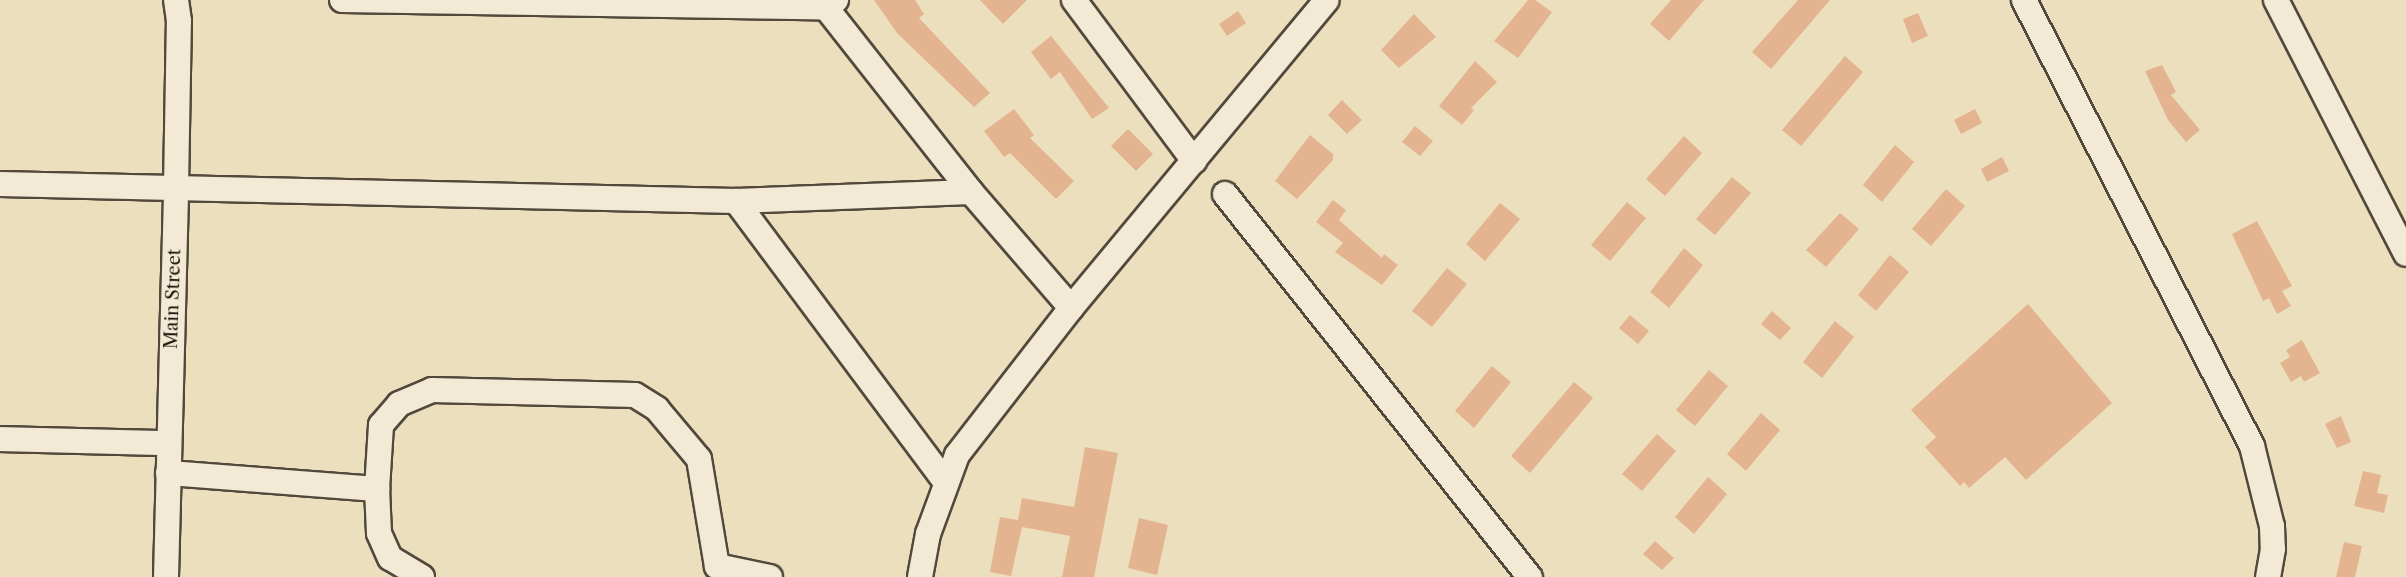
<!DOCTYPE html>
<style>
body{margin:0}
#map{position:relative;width:2406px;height:577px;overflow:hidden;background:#ecdfbe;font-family:"Libre Caslon Text",serif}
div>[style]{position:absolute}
.building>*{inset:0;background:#e4b490}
.roads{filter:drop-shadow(2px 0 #52483b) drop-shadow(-2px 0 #52483b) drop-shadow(0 2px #52483b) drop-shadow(0 -2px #52483b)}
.minor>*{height:24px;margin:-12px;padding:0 12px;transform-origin:12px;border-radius:12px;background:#f3ead5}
span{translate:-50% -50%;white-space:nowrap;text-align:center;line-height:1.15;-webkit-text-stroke:5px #f3ead5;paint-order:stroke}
.street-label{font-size:18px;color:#1f160f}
</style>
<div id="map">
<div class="building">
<i style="clip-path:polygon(874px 0,915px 0,924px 14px,919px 18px,990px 93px,974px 107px,897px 33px)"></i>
<i style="clip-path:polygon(980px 0,1027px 0,1003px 24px)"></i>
<i style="clip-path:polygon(1528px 0,1535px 0,1552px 12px,1518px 58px,1494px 41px)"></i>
<i style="clip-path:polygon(1671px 0,1704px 0,1669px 41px,1650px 24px)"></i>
<i style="clip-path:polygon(1798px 0,1830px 0,1771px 69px,1752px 52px)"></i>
<i style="clip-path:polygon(1238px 11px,1246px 23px,1227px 36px,1219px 24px)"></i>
<i style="clip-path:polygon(1918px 13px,1928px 36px,1912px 43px,1903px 19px)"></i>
<i style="clip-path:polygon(1414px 14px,1436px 37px,1399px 68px,1381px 50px)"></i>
<i style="clip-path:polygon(1051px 36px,1109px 108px,1092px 119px,1060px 72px,1051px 79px,1031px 52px)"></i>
<i style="clip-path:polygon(1845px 56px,1863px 72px,1801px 146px,1782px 130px)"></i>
<i style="clip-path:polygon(1475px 61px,1497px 82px,1471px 108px,1474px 110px,1462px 125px,1439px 106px)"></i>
<i style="clip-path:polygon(2162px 65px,2176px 92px,2171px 95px,2200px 130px,2186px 142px,2168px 120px,2145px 71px)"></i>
<i style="clip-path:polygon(1342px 100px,1362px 120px,1347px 134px,1328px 115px)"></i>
<i style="clip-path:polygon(1014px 109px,1034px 135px,1030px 138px,1074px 181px,1056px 199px,1010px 153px,1004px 157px,984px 131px)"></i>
<i style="clip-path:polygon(1975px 109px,1982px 123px,1961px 134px,1954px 120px)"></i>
<i style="clip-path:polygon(1415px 126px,1433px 141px,1420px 156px,1402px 142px)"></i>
<i style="clip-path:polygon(1128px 129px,1153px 154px,1136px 171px,1111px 146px)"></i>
<i style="clip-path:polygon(1310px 135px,1333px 154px,1333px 160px,1297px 199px,1275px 181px)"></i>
<i style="clip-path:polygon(1684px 136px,1702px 153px,1665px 196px,1646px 179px)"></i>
<i style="clip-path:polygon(1895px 145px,1914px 162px,1882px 202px,1863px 185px)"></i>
<i style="clip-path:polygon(2002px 157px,2009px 171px,1987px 182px,1981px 169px)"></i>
<i style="clip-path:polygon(1732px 177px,1751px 193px,1715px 235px,1696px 219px)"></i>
<i style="clip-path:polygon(1946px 189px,1965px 206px,1931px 246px,1912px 229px)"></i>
<i style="clip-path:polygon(1333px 200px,1346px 210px,1339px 220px,1382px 258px,1384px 254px,1398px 265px,1382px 285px,1335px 252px,1343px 243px,1316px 222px)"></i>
<i style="clip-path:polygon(1627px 202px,1646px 218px,1610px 261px,1591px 245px)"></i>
<i style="clip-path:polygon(1500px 203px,1520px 219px,1485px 261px,1466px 244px)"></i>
<i style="clip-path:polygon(1840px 213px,1859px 229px,1826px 267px,1806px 250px)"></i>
<i style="clip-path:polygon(2257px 221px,2292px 286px,2282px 291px,2291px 306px,2277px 314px,2269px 298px,2263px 301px,2232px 234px)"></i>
<i style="clip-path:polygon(1684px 248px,1703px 265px,1669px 308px,1650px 292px)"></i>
<i style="clip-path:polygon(1890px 255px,1909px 272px,1876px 311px,1858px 295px)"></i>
<i style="clip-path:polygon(1447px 268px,1467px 284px,1432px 327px,1412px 311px)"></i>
<i style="clip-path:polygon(2028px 304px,2112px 403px,2026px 480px,2005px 457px,1969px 488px,1964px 482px,1960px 486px,1925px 447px,1936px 437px,1911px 410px)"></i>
<i style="clip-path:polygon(1772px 311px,1791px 328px,1780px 340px,1761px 324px)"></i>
<i style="clip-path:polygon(1630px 315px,1649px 331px,1638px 344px,1619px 328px)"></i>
<i style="clip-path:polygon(1835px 321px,1854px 337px,1822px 378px,1803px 362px)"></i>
<i style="clip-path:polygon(2302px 340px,2320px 373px,2304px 382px,2301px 376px,2291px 382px,2280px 363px,2290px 357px,2286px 350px)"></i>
<i style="clip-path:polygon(1492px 366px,1511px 382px,1474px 428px,1455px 411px)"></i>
<i style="clip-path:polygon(1709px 370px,1728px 386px,1695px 426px,1676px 410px)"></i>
<i style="clip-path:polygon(1574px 382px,1593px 398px,1530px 473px,1511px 456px)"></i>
<i style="clip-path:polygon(1761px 413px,1780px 430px,1746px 471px,1727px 454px)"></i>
<i style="clip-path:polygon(2341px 416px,2351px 442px,2337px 448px,2325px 424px)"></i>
<i style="clip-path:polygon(1657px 434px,1676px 451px,1642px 491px,1622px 474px)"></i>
<i style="clip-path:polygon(1085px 447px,1118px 453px,1094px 577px,1062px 577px,1070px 536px,1022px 527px,1011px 576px,990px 572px,1000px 517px,1018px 520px,1022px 498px,1074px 507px)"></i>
<i style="clip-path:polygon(2363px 471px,2381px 475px,2377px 493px,2388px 495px,2384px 513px,2354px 506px)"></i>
<i style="clip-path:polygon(1708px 477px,1727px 494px,1694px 534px,1675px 517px)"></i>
<i style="clip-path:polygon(1139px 518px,1168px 525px,1157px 575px,1128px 568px)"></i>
<i style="clip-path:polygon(1655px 541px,1674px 558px,1662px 570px,1643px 554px)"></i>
<i style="clip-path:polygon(2344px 542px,2362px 546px,2355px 577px,2336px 577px)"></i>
</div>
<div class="roads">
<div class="minor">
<i style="left:342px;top:0;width:484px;rotate:0.9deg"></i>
<i style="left:826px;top:8px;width:13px;rotate:-39deg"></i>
<i style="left:820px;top:0;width:244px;rotate:51.8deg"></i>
<i style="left:971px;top:192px;width:153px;rotate:49.2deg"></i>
<i style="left:1074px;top:0;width:201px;rotate:53.3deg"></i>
<i style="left:2024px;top:0;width:501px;rotate:62.92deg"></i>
<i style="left:2252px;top:446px;width:82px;rotate:76deg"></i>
<i style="left:2272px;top:526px;width:23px;rotate:88deg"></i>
<i style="left:2273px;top:549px;width:28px;rotate:100deg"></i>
<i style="left:2276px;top:0;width:285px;rotate:62.9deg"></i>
<i style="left:0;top:184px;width:736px;rotate:1.32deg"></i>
<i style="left:736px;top:201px;width:235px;rotate:-2.2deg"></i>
<i style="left:1225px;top:194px;width:490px;rotate:51.5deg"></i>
<i style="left:736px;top:201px;width:348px;rotate:53.3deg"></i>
<i style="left:0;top:439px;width:168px;rotate:1.4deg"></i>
<i style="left:168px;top:473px;width:210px;rotate:4.4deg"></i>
<i style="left:717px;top:566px;width:54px;rotate:11.7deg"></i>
<i style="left:166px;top:577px;width:389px;rotate:-88.5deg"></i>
<i style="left:176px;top:188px;width:167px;rotate:-89deg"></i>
<i style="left:179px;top:21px;width:21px;rotate:-98deg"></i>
<i style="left:422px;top:577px;width:37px;rotate:-149deg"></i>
<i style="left:390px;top:558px;width:27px;rotate:-114deg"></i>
<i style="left:379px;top:533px;width:44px;rotate:-92.6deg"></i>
<i style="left:377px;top:489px;width:64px;rotate:-86.4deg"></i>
<i style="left:381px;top:425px;width:28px;rotate:-49deg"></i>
<i style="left:399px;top:404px;width:36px;rotate:-23deg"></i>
<i style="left:432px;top:390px;width:203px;rotate:1.4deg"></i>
<i style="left:635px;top:395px;width:26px;rotate:32deg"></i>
<i style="left:657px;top:409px;width:65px;rotate:50deg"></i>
<i style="left:699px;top:459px;width:109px;rotate:80.5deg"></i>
<i style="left:920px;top:577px;width:44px;rotate:-79.5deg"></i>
<i style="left:928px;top:534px;width:84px;rotate:-69.8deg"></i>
<i style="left:957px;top:455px;width:186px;rotate:-52.2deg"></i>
<i style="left:1071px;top:308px;width:400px;rotate:-50.3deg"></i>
</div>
</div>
<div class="street-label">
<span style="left:173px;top:299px;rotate:-88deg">Main Street</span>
</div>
</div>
